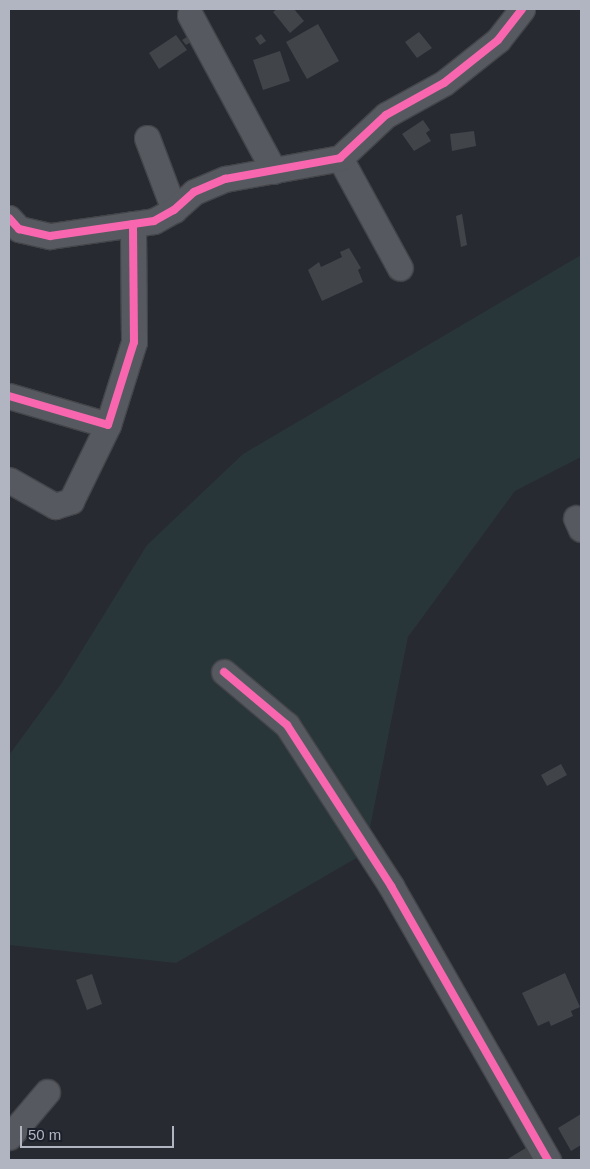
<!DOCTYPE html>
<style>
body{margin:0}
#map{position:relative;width:590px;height:1169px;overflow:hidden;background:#272a31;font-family:Arial,sans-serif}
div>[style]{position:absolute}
.green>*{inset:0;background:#293639}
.building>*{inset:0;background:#414449}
.roads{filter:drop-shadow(1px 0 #43454a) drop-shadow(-1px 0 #43454a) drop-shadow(0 1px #43454a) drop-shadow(0 -1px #43454a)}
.minor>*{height:25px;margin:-12.5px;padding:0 12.5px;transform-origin:12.5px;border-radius:12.5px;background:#56595f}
.cycleway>*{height:8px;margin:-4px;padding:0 4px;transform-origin:4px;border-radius:4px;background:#f766af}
span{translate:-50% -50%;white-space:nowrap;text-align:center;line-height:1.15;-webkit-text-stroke:4.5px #1c202a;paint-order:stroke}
.frame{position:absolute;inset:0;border:10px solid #b1b5c2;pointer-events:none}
.scale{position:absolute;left:20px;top:1126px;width:154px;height:22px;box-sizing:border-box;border:2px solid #b1b5c2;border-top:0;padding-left:6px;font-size:15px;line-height:18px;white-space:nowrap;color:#b1b5c2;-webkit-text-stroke:4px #1c202a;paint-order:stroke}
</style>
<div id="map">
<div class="green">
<i style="clip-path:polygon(581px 255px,581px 457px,515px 491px,408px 637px,365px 853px,176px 963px,9px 945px,9px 755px,61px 684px,147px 545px,243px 454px)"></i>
</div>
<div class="building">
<i style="clip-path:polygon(277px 9px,294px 9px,304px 21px,290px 33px,273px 12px)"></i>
<i style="clip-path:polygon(318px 24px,339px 61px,307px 79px,286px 42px)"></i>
<i style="clip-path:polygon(419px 32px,432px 48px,417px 58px,405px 42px)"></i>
<i style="clip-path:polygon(261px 34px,266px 41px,260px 45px,255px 38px)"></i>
<i style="clip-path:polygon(176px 35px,187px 50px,159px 69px,149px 53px)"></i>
<i style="clip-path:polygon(190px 35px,193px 41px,186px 45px,182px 40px)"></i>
<i style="clip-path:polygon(280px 51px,290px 81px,263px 90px,253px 60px)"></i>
<i style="clip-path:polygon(423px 120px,430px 130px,426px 133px,431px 141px,414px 151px,402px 134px)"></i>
<i style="clip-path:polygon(474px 131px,476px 146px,452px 151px,450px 134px)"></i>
<i style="clip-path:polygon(462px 214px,467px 245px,461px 247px,456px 216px)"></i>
<i style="clip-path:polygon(349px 248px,361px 268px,358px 270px,363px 282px,322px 301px,308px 270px,319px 262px,321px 267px,342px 257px,340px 252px)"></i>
<i style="clip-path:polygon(561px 764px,567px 775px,547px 786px,541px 775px)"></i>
<i style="clip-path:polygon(565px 973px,580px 1007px,571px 1011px,573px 1016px,551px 1026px,549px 1021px,538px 1026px,522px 993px)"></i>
<i style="clip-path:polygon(92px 974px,102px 1004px,87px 1010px,76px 980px)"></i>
<i style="clip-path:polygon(581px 1114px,581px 1145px,571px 1151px,558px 1128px)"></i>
<i style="clip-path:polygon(539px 1140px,552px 1160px,506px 1160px)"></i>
</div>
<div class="roads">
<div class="minor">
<i style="left:190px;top:15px;width:177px;rotate:61.7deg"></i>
<i style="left:147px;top:138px;width:77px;rotate:69.4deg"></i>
<i style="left:340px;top:158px;width:125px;rotate:61.4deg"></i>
<i style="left:9px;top:218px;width:15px;rotate:48deg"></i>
<i style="left:19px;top:229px;width:32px;rotate:13deg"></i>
<i style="left:50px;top:236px;width:105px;rotate:-8.2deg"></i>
<i style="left:154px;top:221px;width:23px;rotate:-29deg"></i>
<i style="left:174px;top:210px;width:27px;rotate:-42deg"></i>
<i style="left:194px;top:192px;width:34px;rotate:-23deg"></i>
<i style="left:225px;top:179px;width:117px;rotate:-10.3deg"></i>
<i style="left:340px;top:158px;width:63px;rotate:-43.1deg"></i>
<i style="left:386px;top:115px;width:66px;rotate:-28.9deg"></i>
<i style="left:444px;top:83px;width:69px;rotate:-38.5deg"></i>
<i style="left:498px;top:40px;width:39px;rotate:-52deg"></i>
<i style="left:9px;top:396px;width:103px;rotate:16.3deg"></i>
<i style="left:108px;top:425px;width:87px;rotate:-72.6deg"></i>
<i style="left:134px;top:342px;width:118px;rotate:-90.5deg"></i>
<i style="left:9px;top:480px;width:53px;rotate:29.5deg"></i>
<i style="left:55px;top:506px;width:17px;rotate:-17deg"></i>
<i style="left:71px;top:501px;width:85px;rotate:-64deg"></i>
<i style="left:576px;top:518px;width:12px;rotate:66deg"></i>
<i style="left:224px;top:672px;width:82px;rotate:40.1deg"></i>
<i style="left:287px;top:725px;width:192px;rotate:57.1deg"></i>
<i style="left:391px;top:886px;width:316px;rotate:60.2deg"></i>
<i style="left:9px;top:1137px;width:59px;rotate:-49.8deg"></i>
</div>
</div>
<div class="cycleway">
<i style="left:9px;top:218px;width:15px;rotate:48deg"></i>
<i style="left:19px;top:229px;width:32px;rotate:13deg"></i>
<i style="left:50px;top:236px;width:105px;rotate:-8.2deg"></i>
<i style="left:154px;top:221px;width:23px;rotate:-29deg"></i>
<i style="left:174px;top:210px;width:27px;rotate:-42deg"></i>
<i style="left:194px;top:192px;width:34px;rotate:-23deg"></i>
<i style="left:225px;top:179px;width:117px;rotate:-10.3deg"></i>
<i style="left:340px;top:158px;width:63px;rotate:-43.1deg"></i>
<i style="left:386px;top:115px;width:66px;rotate:-28.9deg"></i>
<i style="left:444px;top:83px;width:69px;rotate:-38.5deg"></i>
<i style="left:498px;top:40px;width:39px;rotate:-52deg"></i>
<i style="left:9px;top:396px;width:103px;rotate:16.3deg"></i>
<i style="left:108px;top:425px;width:87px;rotate:-72.6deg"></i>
<i style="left:134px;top:342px;width:118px;rotate:-90.5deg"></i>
<i style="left:224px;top:672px;width:82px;rotate:40.1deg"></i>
<i style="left:287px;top:725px;width:192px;rotate:57.1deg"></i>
<i style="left:391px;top:886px;width:316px;rotate:60.2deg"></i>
</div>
<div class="frame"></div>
<div class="scale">50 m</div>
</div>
